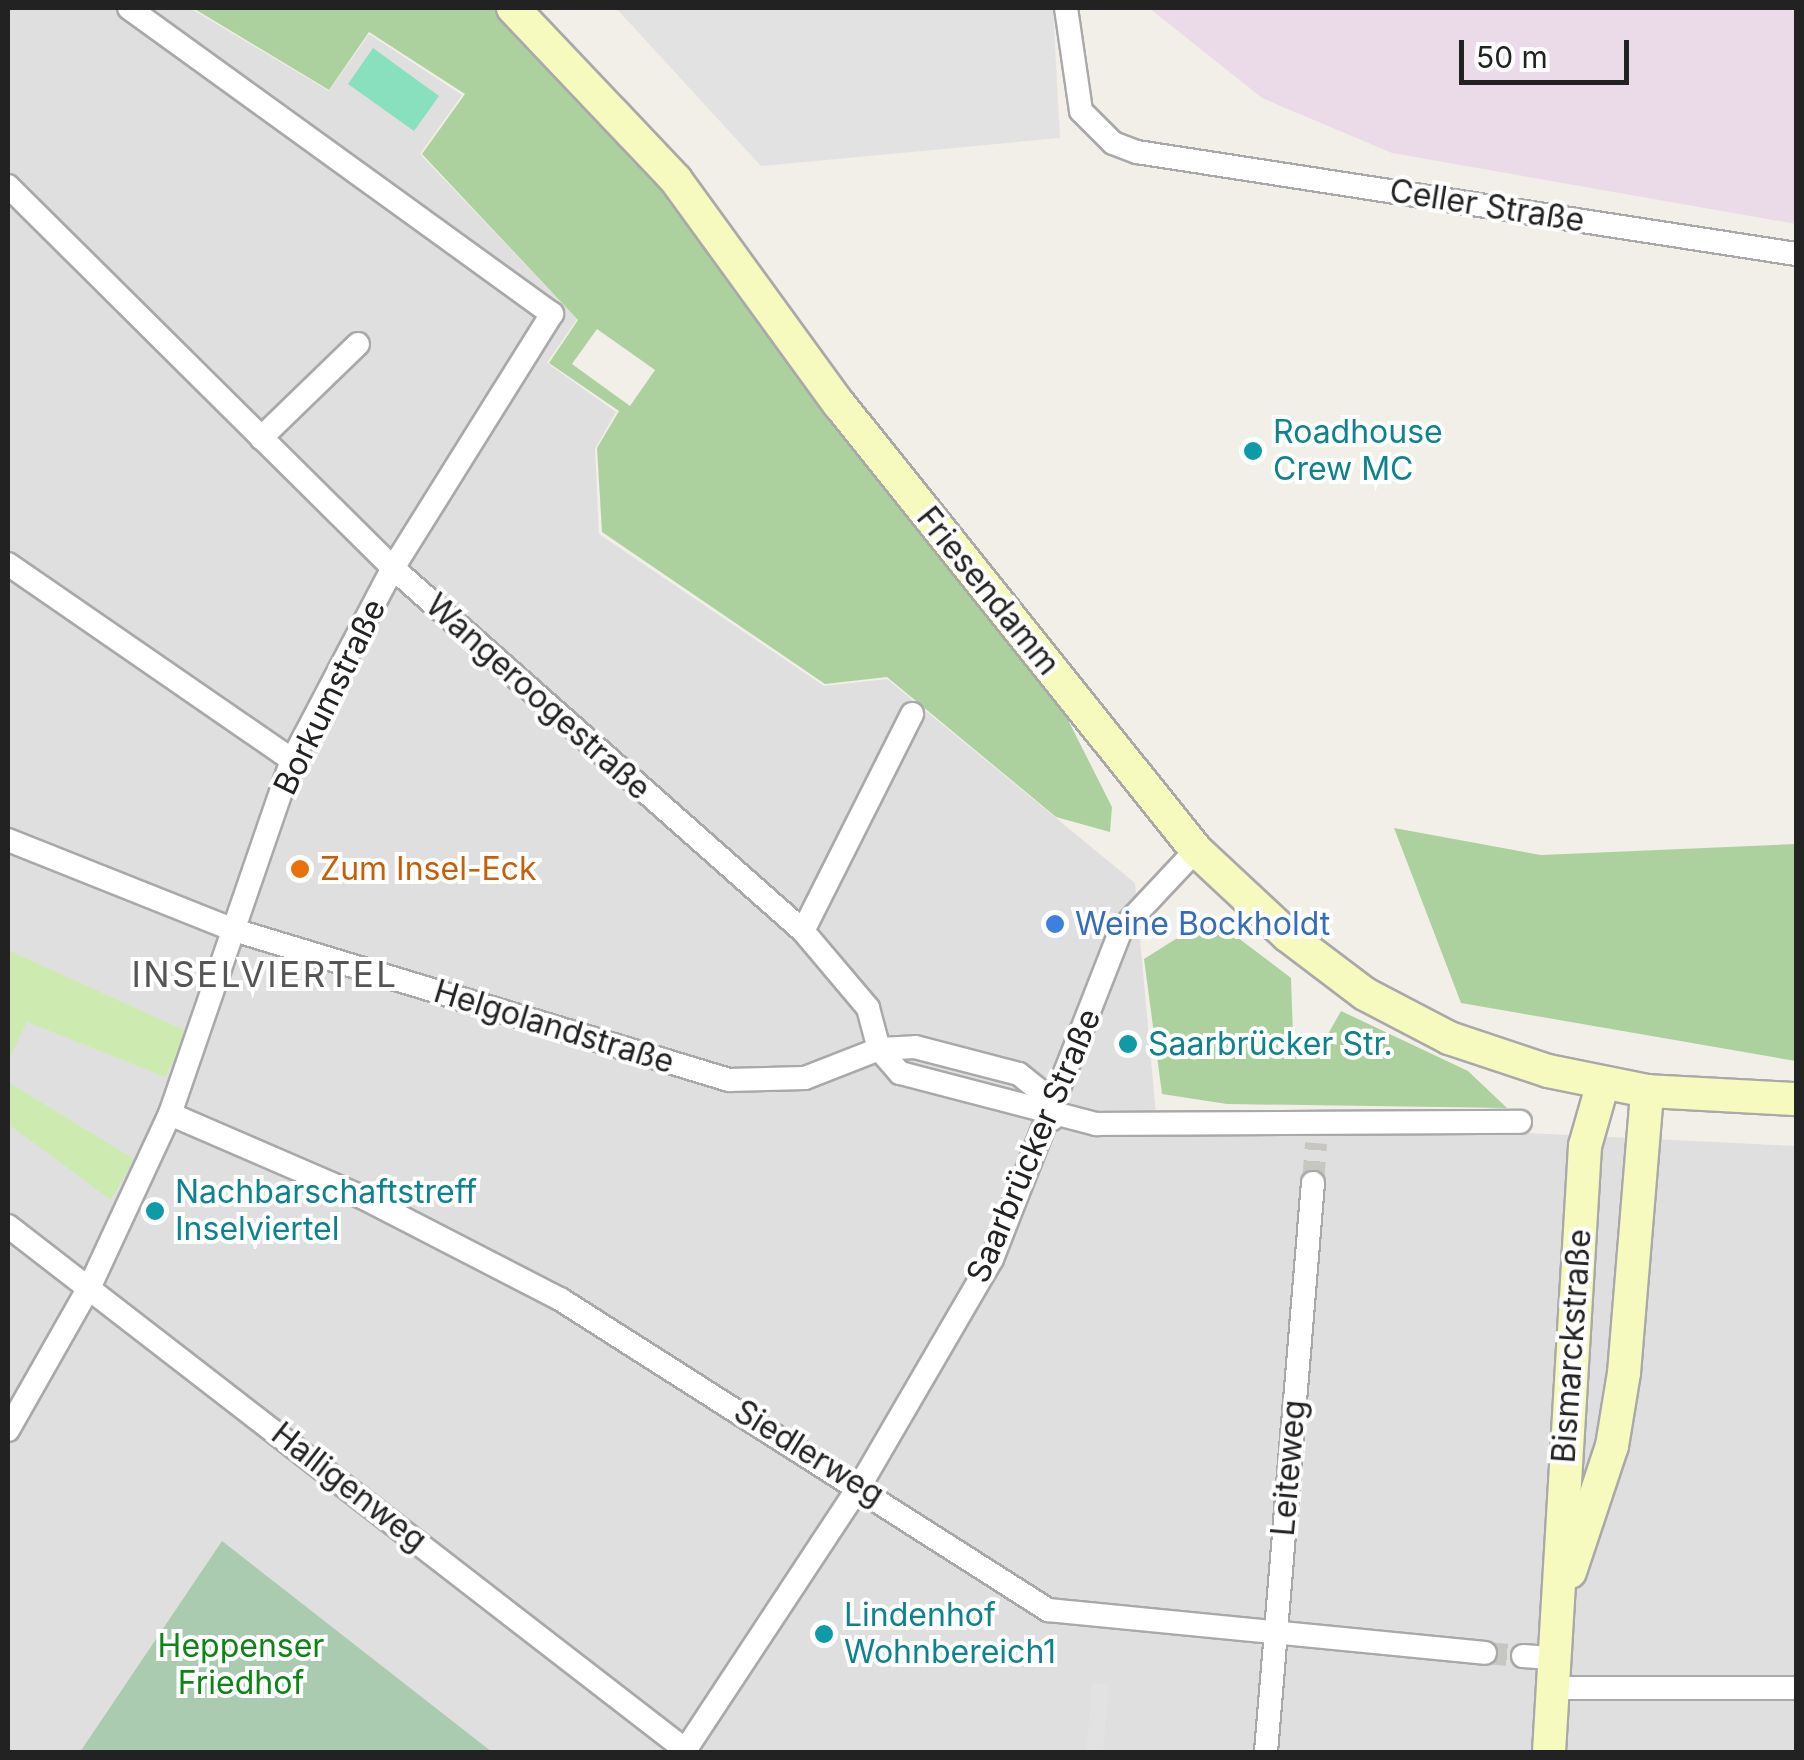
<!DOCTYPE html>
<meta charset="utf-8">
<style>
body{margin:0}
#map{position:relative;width:1804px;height:1760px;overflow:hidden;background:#f2efe9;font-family:Inter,sans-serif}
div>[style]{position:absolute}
.residential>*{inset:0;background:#e0dfdf}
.industrial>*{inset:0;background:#ebdbe8}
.grass>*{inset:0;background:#cdebb0}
.forest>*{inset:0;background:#add19e}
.cemetery>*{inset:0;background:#aacbaf}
.pitch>*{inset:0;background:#88e0be}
.parking>*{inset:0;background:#e2e2e2}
.street-tunnel>*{height:22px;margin-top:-11px;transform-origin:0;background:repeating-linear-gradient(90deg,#c8c6c1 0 22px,transparent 0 33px)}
.roads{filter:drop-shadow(2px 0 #a9a9a9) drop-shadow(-2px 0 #a9a9a9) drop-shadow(0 2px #a9a9a9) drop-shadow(0 -2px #a9a9a9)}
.street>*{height:22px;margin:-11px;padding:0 11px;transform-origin:11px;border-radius:11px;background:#fff}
.secondary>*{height:32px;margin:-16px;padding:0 16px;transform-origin:16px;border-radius:16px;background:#f7fabf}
.dots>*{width:28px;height:28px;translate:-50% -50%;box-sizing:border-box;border:5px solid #fff;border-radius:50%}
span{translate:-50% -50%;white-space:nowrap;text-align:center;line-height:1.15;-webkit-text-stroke:8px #fff;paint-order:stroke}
.street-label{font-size:32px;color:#222}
.culture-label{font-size:32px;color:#0d838f}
.left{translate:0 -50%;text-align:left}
.food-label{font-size:32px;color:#c56008}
.shop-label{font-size:32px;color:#366cbe}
.park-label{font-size:32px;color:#0c8416}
.neighbourhood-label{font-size:35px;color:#555;letter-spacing:2.5px}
.frame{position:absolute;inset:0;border:10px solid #222;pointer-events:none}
.scale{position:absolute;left:1459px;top:40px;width:170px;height:45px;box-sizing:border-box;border:5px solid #222;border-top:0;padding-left:12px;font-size:30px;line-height:35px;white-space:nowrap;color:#222;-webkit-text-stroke:8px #fff;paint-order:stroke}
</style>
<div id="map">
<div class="residential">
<i style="clip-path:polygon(8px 8px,190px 8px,329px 91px,369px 34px,462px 95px,420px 154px,577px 319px,547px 363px,616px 412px,595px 449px,599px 534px,824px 686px,887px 679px,1135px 883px,1156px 1115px,1796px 1146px,1796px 1752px,8px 1752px)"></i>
</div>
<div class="industrial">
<i style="clip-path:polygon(1149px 8px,1796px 8px,1796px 224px,1392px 153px,1262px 98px)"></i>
</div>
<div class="grass">
<i style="clip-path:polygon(8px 950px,188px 1032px,165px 1077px,27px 1022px,8px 1061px)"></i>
<i style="clip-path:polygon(8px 1082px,134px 1159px,111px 1200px,8px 1124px)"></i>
</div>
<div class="forest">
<i style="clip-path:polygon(evenodd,193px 8px,507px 8px,673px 183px,1060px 704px,1112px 807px,1110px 832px,1056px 817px,887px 677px,825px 684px,602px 532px,597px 448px,619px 411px,549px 363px,578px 320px,422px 154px,465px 94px,369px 32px,329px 90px,193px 8px,597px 329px,655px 370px,630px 406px,572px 364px,597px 329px)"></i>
<i style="clip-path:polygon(1394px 828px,1541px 855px,1796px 844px,1796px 1061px,1461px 1003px)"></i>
<i style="clip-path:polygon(1221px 925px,1291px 978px,1293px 1035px,1319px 1050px,1341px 1011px,1468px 1071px,1507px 1108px,1227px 1104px,1162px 1094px,1144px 959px,1190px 930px)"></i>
</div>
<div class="cemetery">
<i style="clip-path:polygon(222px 1541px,492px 1752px,80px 1752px)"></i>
</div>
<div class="pitch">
<i style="clip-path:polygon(373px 48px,439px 96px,414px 131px,348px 84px)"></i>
</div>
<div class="parking">
<i style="clip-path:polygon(616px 8px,1053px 8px,1060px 138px,761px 166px)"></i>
<i style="clip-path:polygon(1092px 1683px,1109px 1685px,1103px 1752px,1086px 1752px)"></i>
</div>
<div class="street-tunnel">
<i style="left:1313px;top:1183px;width:40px;rotate:-85.7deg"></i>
<i style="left:1485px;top:1653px;width:38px;rotate:5deg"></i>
</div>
<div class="roads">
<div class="street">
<i style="left:1066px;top:8px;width:104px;rotate:81.7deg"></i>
<i style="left:1081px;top:111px;width:45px;rotate:45deg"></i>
<i style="left:1113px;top:143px;width:26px;rotate:21deg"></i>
<i style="left:1137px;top:152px;width:667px;rotate:8.8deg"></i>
<i style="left:8px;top:186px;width:542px;rotate:44.78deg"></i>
<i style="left:393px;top:568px;width:548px;rotate:41.52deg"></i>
<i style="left:803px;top:931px;width:101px;rotate:49.8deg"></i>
<i style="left:868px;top:1008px;width:42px;rotate:75deg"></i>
<i style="left:879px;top:1049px;width:32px;rotate:49deg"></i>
<i style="left:900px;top:1073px;width:203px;rotate:14.6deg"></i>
<i style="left:1096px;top:1124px;width:424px;rotate:-0.3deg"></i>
<i style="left:261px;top:438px;width:135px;rotate:-44.1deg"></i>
<i style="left:8px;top:564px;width:345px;rotate:34.6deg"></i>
<i style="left:8px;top:840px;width:243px;rotate:21.7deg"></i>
<i style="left:234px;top:930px;width:517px;rotate:16.86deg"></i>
<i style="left:729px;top:1080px;width:76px;rotate:-1.5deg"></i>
<i style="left:805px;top:1078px;width:79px;rotate:-21.4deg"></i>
<i style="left:879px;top:1049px;width:36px;rotate:-3deg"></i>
<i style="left:915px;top:1047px;width:107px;rotate:14.6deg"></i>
<i style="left:1019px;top:1074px;width:26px;rotate:39deg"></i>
<i style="left:1039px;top:1090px;width:32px;rotate:66deg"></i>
<i style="left:803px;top:931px;width:243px;rotate:-63.3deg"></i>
<i style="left:170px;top:1114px;width:209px;rotate:23.4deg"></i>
<i style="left:362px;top:1197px;width:223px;rotate:27.3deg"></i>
<i style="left:560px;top:1299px;width:579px;rotate:32.51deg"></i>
<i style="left:1048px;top:1610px;width:439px;rotate:5.6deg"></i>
<i style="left:8px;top:1226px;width:860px;rotate:37.72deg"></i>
<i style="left:8px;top:1430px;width:168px;rotate:-60.4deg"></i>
<i style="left:91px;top:1284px;width:187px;rotate:-65.1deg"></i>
<i style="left:170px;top:1114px;width:374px;rotate:-71deg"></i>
<i style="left:292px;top:760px;width:217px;rotate:-62.3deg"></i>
<i style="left:393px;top:568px;width:300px;rotate:-58deg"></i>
<i style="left:552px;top:314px;width:522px;rotate:-144.12deg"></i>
<i style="left:1523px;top:1656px;width:31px;rotate:4deg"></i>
<i style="left:1552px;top:1688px;width:242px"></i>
<i style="left:684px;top:1752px;width:321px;rotate:-56.6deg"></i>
<i style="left:861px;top:1484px;width:260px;rotate:-59.8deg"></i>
<i style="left:992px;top:1259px;width:353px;rotate:-68.6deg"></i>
<i style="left:1121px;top:930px;width:110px;rotate:-46.8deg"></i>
<i style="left:1266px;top:1752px;width:571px;rotate:-85.28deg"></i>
</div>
<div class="secondary">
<i style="left:513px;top:8px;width:237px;rotate:46.5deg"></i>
<i style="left:676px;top:180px;width:277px;rotate:54deg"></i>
<i style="left:839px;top:404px;width:571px;rotate:51.32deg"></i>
<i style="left:1196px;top:850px;width:125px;rotate:43deg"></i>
<i style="left:1287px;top:935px;width:98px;rotate:37.1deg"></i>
<i style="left:1365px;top:994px;width:95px;rotate:27.6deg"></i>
<i style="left:1449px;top:1038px;width:104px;rotate:18.4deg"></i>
<i style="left:1548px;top:1071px;width:101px;rotate:11.4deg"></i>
<i style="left:1647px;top:1091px;width:149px;rotate:3.1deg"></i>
<i style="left:1570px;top:1572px;width:133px;rotate:-71.6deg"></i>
<i style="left:1612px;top:1446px;width:74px;rotate:-80.7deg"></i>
<i style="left:1624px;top:1373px;width:283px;rotate:-85.3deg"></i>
<i style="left:1549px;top:1752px;width:607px;rotate:-86.6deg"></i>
<i style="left:1585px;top:1146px;width:66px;rotate:-74.1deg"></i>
</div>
</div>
<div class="dots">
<i style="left:1253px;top:451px;background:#0f9aa8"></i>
<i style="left:300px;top:869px;background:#e8710a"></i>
<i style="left:1055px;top:924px;background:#3f7fe0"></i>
<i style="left:1128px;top:1044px;background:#0f9aa8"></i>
<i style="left:155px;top:1211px;background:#0f9aa8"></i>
<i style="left:824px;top:1634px;background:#0f9aa8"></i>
</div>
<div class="street-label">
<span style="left:1487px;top:206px;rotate:9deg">Celler Straße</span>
<span style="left:988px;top:591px;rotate:51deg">Friesendamm</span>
<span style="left:330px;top:697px;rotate:-64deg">Borkumstraße</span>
<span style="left:538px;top:697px;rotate:42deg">Wangeroogestraße</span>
<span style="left:554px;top:1027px;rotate:17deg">Helgolandstraße</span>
<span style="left:1034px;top:1146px;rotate:-67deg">Saarbrücker Straße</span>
<span style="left:1572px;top:1346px;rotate:-86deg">Bismarckstraße</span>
<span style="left:809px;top:1453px;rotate:32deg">Siedlerweg</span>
<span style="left:1289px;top:1468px;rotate:-85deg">Leiteweg</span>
<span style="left:349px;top:1487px;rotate:38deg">Halligenweg</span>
</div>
<div class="culture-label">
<span class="left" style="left:1273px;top:451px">Roadhouse<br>Crew MC</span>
<span class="left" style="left:1148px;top:1044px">Saarbrücker Str.</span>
<span class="left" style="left:175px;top:1211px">Nachbarschaftstreff<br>Inselviertel</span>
<span class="left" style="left:844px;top:1634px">Lindenhof<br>Wohnbereich1</span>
</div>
<div class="food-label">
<span class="left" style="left:320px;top:869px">Zum Insel-Eck</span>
</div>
<div class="shop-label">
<span class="left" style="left:1075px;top:924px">Weine Bockholdt</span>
</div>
<div class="park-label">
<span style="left:241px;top:1665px">Heppenser<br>Friedhof</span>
</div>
<div class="neighbourhood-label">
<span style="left:265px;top:974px">INSELVIERTEL</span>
</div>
<div class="frame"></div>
<div class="scale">50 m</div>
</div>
